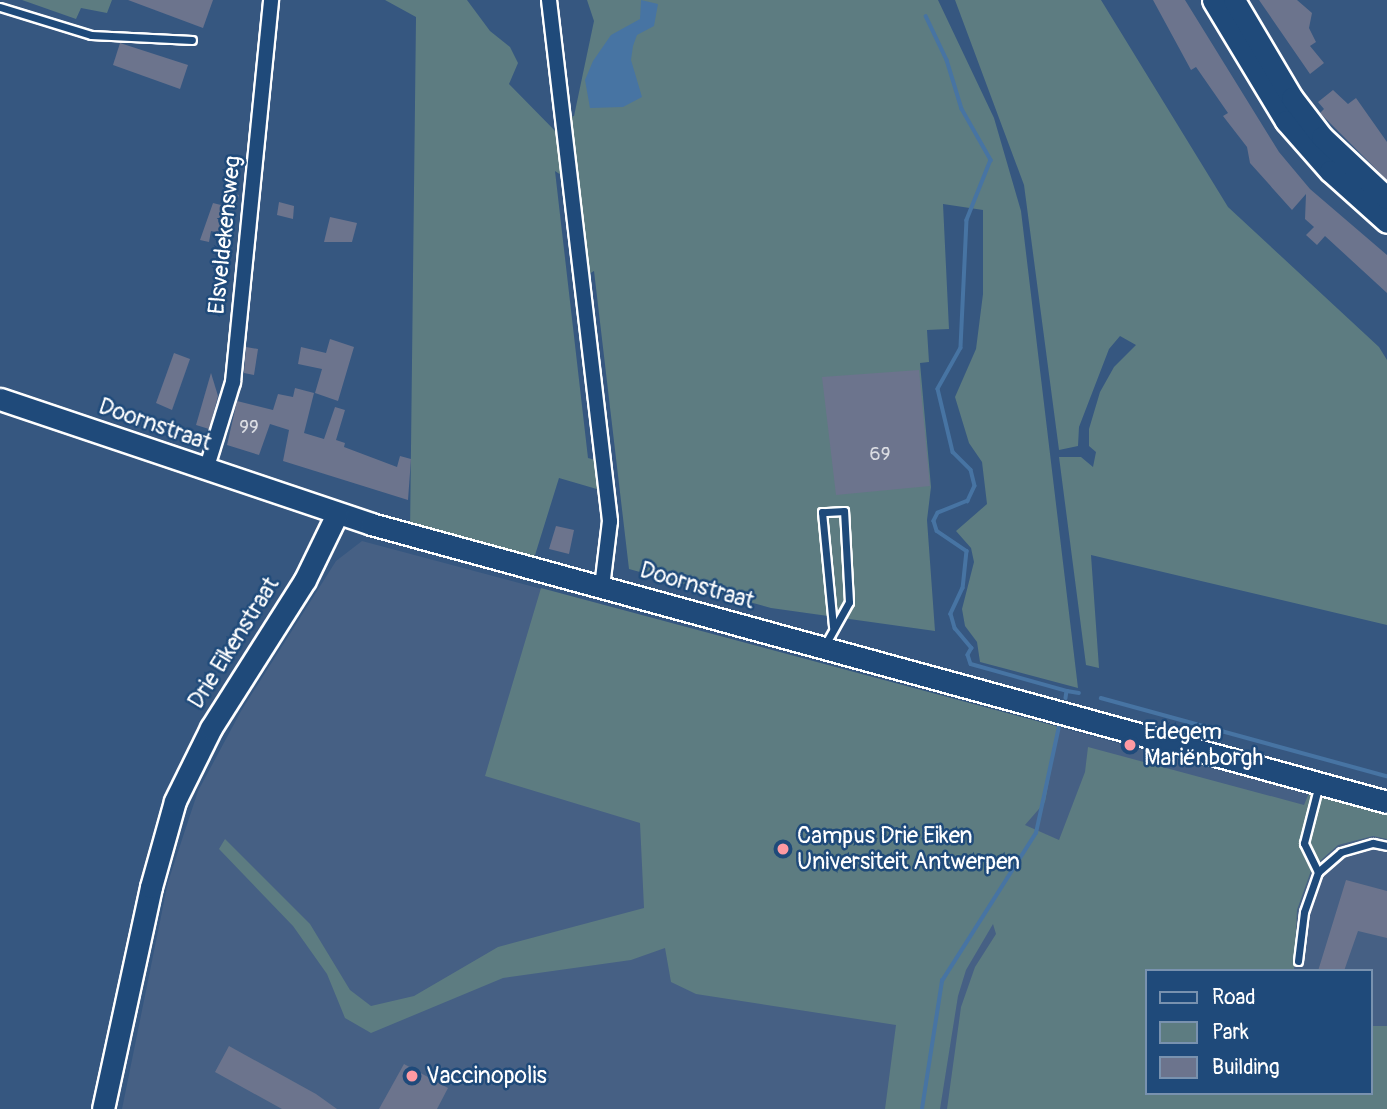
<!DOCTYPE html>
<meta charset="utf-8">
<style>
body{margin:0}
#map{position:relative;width:1387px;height:1109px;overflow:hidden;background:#365780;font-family:Pangolin,sans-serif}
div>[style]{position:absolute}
.built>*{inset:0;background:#466084}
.green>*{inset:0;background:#5d7c81}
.water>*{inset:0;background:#4774a3}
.stream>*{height:3.5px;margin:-1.75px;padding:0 1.75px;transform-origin:1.75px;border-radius:1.75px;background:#4774a3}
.building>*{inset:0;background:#6c748d}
.roads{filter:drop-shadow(2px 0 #fff) drop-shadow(-2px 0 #fff) drop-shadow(0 2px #fff) drop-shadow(0 -2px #fff)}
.lane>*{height:7px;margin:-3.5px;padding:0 3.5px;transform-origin:3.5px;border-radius:3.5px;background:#1f4a7a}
.street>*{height:14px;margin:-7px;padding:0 7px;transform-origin:7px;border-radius:7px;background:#1f4a7a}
.secondary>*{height:21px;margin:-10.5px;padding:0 10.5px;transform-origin:10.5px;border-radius:10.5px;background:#1f4a7a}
.dots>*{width:19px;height:19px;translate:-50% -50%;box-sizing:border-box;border:4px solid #1f4a7a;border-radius:50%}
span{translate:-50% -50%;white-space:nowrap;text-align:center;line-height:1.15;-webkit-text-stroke:5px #1f4a7a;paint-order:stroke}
.number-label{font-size:19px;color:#dadce2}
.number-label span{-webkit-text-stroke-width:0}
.street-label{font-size:23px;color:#fff}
.poi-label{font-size:23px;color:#fff}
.left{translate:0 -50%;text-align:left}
.legend{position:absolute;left:1145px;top:969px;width:228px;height:126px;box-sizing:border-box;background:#1f4a7a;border:2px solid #7992af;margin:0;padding:9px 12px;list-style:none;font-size:21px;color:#fff}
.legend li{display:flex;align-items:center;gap:14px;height:35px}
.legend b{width:35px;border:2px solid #7992af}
</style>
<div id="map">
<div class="built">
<i style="clip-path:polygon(evenodd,362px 541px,1387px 815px,1387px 1109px,122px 1109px,168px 882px,198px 791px,241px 711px,336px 561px,362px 541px,1147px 971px,1371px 971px,1371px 1093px,1147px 1093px,1147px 971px)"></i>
</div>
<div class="green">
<i style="clip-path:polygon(22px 0,112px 0,107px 13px,81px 8px,76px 19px)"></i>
<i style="clip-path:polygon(385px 0,467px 0,490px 31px,510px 47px,518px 63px,509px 84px,565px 141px,563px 119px,574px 116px,594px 21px,587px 0,938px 0,994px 118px,1021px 211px,1078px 688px,980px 662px,977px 642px,965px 626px,962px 609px,974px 562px,971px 548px,956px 531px,987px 504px,982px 462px,969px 443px,955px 397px,976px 349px,983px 294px,983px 210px,943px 204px,949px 329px,927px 330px,929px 362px,920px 363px,931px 487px,927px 520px,935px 631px,771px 608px,629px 569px,594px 271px,582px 278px,570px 181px,555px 171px,588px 458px,603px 462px,607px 492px,559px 478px,531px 568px,410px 534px,416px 17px)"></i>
<i style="clip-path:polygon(955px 0,1101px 0,1228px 207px,1379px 347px,1387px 360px,1387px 625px,1091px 555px,1099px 668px,1086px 665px,1059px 457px,1081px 457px,1093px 467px,1096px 452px,1089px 446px,1089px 429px,1100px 392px,1114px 367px,1136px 345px,1120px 336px,1109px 349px,1079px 427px,1078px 446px,1059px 450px,1024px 185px)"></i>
<i style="clip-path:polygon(541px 588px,1059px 727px,1045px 802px,1025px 825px,1059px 840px,1085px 772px,1088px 747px,1304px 805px,1309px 793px,1387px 815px,1387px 839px,1373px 836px,1338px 845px,1312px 868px,1297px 910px,1294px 971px,1147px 971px,1147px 1093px,1371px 1093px,1371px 1026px,1387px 1026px,1387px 1109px,947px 1109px,961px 1007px,975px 967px,996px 934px,993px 924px,966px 970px,958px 996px,940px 1109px,885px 1109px,896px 1025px,696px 994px,671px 982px,665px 948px,631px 960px,503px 978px,371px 1033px,345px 1018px,327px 974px,293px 926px,219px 849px,225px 839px,310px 924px,350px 990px,371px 1006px,414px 996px,498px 947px,644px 908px,640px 823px,485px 776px)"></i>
</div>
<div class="water">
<i style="clip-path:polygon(641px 0,658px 4px,654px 26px,637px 35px,633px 46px,631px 60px,642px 97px,623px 107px,590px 108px,585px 80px,593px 61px,611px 35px,640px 19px)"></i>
</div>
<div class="stream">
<i style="left:926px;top:16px;width:49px;rotate:64.5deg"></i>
<i style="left:947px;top:60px;width:51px;rotate:73deg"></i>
<i style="left:962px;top:109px;width:59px;rotate:60.4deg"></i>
<i style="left:991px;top:160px;width:65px;rotate:111.8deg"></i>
<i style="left:967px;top:220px;width:128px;rotate:92.7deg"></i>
<i style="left:961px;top:348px;width:47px;rotate:119.3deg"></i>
<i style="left:938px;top:389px;width:65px;rotate:76.6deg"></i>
<i style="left:953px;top:452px;width:25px;rotate:45deg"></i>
<i style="left:971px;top:470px;width:16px;rotate:76deg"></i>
<i style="left:975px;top:486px;width:17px;rotate:115deg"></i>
<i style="left:968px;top:501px;width:32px;rotate:158deg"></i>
<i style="left:938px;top:513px;width:9px;rotate:117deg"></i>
<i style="left:934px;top:521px;width:10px;rotate:73deg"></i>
<i style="left:937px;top:531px;width:36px;rotate:34deg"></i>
<i style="left:967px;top:551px;width:37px;rotate:96deg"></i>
<i style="left:963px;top:588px;width:29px;rotate:115deg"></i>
<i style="left:951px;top:614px;width:15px;rotate:74deg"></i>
<i style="left:955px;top:628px;width:26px;rotate:50deg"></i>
<i style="left:972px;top:648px;width:8px;rotate:120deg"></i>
<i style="left:968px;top:655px;width:9px;rotate:72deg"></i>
<i style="left:971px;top:664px;width:100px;rotate:15.7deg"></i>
<i style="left:1067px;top:691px;width:7px;rotate:98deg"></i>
<i style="left:1067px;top:691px;width:12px;rotate:9deg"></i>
<i style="left:1101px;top:698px;width:296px;rotate:15.3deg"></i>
<i style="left:922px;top:1109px;width:130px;rotate:-81.1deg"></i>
<i style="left:942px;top:981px;width:175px;rotate:-57.6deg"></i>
<i style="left:1036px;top:833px;width:108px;rotate:-77.8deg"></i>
</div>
<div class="building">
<i style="clip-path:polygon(128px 0,213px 0,203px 28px)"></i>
<i style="clip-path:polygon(1153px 0,1185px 0,1279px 152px,1310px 189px,1387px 255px,1387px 293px,1325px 236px,1317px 245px,1306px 235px,1314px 227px,1305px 219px,1306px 194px,1292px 210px,1250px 163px,1247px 147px,1223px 116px,1228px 113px,1196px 67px,1191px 70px)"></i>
<i style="clip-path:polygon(1259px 0,1297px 0,1312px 13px,1309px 28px,1316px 42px,1310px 46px,1324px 63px,1310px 74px)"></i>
<i style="clip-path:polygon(120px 43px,188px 65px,180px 89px,113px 65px)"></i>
<i style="clip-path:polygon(1333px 90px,1348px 104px,1356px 98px,1387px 142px,1387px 180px,1320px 113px,1324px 109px,1318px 102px)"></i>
<i style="clip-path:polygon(229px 193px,239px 195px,235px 210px,226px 208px,220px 233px,211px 231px,209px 242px,200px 240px,213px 203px,225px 206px)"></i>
<i style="clip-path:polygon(279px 202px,294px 206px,293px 219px,277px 215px)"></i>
<i style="clip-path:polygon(330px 217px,357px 223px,352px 242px,324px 242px)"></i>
<i style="clip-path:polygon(330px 339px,354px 347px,338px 401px,315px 393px,322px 369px,298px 364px,301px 347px,326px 353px)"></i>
<i style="clip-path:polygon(246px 347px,258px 349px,254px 375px,244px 373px)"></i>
<i style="clip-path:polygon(174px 353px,190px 359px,172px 410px,156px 403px)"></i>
<i style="clip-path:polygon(919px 370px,930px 486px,836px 495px,822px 377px)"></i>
<i style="clip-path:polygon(211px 373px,218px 396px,209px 429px,196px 425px)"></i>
<i style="clip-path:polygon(295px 388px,314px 393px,304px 433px,324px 439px,335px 407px,345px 410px,336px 440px,345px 443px,344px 447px,397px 467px,400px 456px,411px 459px,408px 500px,283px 461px,289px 430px,270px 424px,259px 455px,227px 445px,237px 401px,273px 410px,278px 394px,293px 397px)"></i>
<i style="clip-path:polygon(556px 526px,574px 530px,569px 554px,549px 549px)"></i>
<i style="clip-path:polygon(1346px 880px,1387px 891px,1387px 938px,1358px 931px,1344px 971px,1318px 971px)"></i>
<i style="clip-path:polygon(229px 1046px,316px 1094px,337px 1109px,282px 1109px,215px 1072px)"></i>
<i style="clip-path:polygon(404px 1064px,448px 1088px,437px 1109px,379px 1109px)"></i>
</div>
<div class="roads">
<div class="lane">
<i style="left:0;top:7px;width:95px;rotate:17.1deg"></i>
<i style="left:91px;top:35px;width:101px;rotate:2.8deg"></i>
<i style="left:825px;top:645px;width:49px;rotate:-60.8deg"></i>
<i style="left:849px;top:602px;width:91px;rotate:-93.1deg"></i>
<i style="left:844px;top:511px;width:22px;rotate:177deg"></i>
<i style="left:822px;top:512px;width:116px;rotate:84.5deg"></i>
<i style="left:1318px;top:872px;width:32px;rotate:-116deg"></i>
<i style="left:1304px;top:843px;width:61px;rotate:-75.7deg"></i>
<i style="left:1298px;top:961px;width:49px;rotate:-83deg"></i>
<i style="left:1304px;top:912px;width:42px;rotate:-70.7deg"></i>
<i style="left:1318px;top:872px;width:30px;rotate:-41deg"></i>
<i style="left:1341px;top:852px;width:33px;rotate:-16deg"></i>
<i style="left:1373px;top:843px;width:14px;rotate:12deg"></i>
</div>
<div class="street">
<i style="left:549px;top:0;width:525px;rotate:83.32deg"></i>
<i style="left:610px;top:521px;width:66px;rotate:96.9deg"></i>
<i style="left:206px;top:470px;width:92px;rotate:-72.9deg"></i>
<i style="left:233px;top:382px;width:384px;rotate:-84.3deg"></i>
</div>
<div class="secondary">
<i style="left:1213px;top:0;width:141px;rotate:58.9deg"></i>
<i style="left:1286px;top:121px;width:67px;rotate:48.7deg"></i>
<i style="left:1330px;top:171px;width:76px;rotate:41.8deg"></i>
<i style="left:1234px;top:0;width:114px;rotate:59.4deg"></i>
<i style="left:1292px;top:98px;width:49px;rotate:52.4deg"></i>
<i style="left:1322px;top:137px;width:89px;rotate:43.2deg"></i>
<i style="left:0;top:399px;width:391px;rotate:18.6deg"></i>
<i style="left:371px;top:524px;width:1053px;rotate:15.3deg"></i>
<i style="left:103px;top:1109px;width:227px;rotate:-77.8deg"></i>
<i style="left:151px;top:887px;width:89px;rotate:-74.4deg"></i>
<i style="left:175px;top:801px;width:81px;rotate:-63.7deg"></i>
<i style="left:211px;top:728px;width:175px;rotate:-57.6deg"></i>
<i style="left:305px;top:580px;width:73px;rotate:-64.1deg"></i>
</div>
</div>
<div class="dots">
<i style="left:1130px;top:745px;background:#ff9aa2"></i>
<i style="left:783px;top:849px;background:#ff9aa2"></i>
<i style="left:412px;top:1076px;background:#ff9aa2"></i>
</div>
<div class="number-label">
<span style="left:249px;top:428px">99</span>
<span style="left:880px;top:455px">69</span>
</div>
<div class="street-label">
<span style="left:225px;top:235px;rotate:-84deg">Elsveldekensweg</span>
<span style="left:155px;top:425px;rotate:19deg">Doornstraat</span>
<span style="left:697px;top:586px;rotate:16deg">Doornstraat</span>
<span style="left:234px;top:643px;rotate:-58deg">Drie Eikenstraat</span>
</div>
<div class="poi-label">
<span class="left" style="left:1144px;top:745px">Edegem<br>Mariënborgh</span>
<span class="left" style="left:797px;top:849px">Campus Drie Eiken<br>Universiteit Antwerpen</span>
<span class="left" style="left:426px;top:1076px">Vaccinopolis</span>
</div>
<ul class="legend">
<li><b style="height:9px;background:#1f4a7a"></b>Road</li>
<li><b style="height:19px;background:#5d7c81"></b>Park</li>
<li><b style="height:19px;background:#6c748d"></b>Building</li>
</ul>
</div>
